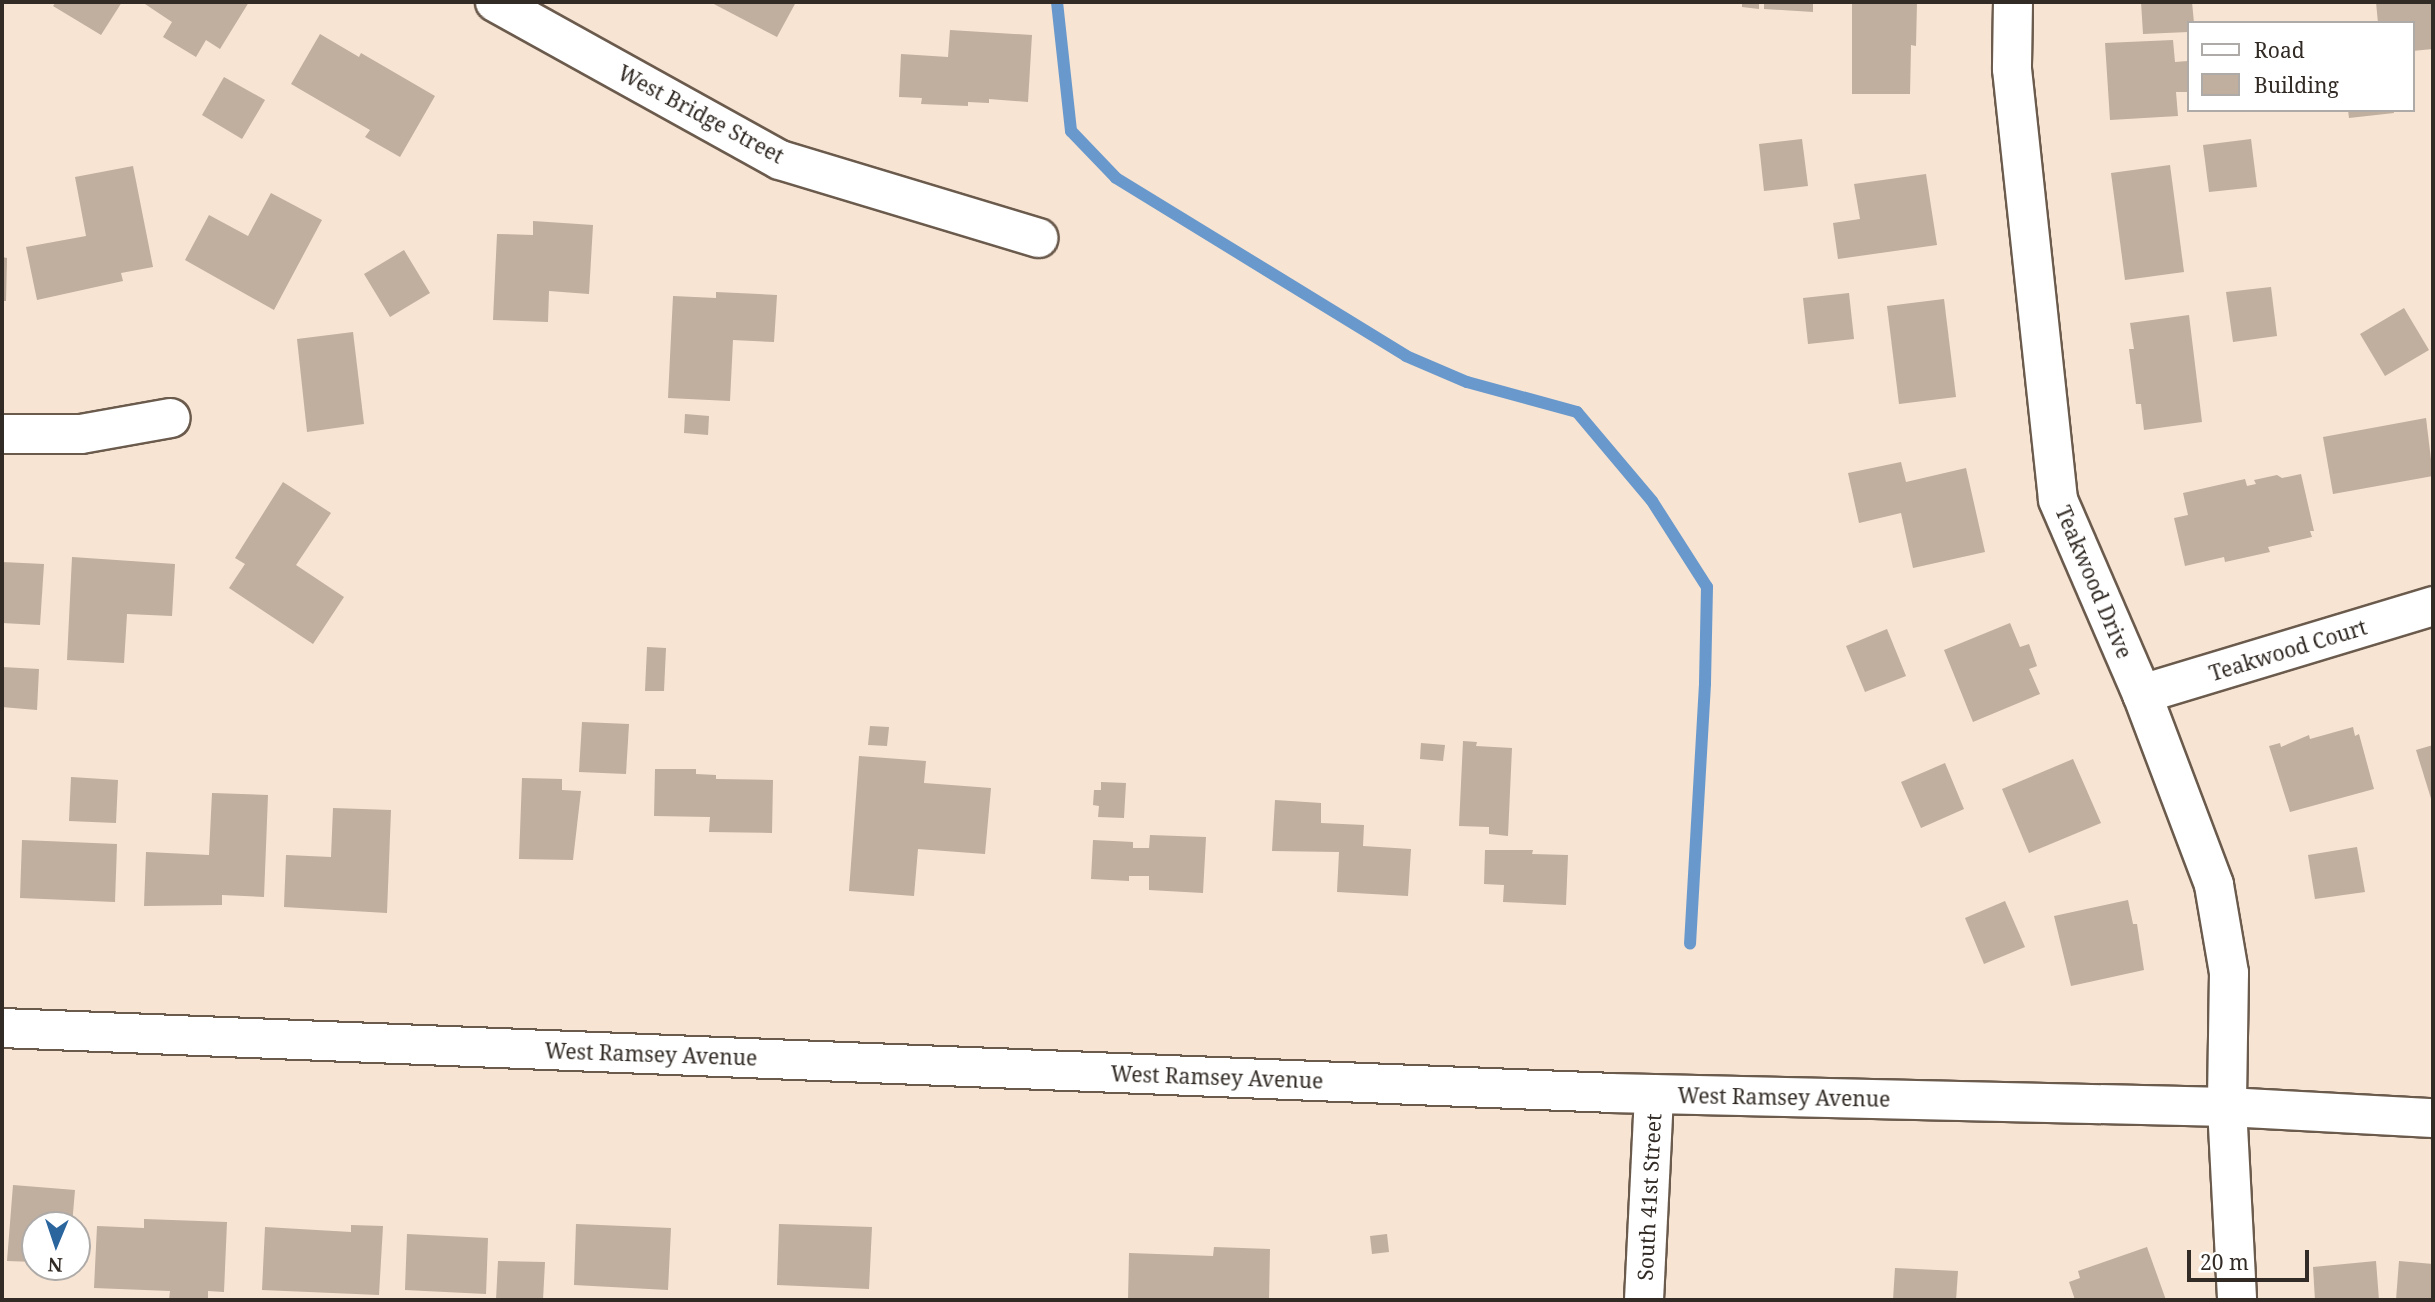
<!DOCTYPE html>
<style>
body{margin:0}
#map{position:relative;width:2435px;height:1302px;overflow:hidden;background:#f7e4d3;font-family:"Noto Serif",serif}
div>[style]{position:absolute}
.stream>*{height:12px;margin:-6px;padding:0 6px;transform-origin:6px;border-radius:6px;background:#6999cc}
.building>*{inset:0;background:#c0ae9e}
.roads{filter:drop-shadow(2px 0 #6b5b4d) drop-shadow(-2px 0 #6b5b4d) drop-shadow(0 2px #6b5b4d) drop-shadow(0 -2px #6b5b4d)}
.street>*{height:38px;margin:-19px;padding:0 19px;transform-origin:19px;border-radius:19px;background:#fff}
.secondary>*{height:38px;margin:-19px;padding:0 19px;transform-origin:19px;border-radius:19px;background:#fff}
span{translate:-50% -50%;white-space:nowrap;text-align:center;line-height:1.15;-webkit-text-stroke:5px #fff;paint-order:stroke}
.street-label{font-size:21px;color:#322b25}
.frame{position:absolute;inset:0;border:4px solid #322b25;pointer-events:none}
.legend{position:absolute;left:2187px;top:21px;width:228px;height:91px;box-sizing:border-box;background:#fff;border:2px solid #adaaa8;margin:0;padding:9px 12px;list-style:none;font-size:21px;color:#322b25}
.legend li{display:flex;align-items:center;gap:14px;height:35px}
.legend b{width:35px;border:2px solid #adaaa8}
.north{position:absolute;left:21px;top:1211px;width:70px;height:70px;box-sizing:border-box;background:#fff;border:2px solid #adaaa8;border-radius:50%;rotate:182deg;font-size:19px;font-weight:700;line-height:28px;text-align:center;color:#322b25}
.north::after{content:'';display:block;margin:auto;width:24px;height:32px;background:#2b659d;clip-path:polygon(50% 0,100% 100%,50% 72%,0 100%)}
.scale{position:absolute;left:2187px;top:1250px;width:122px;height:32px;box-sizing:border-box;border:4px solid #322b25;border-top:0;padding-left:9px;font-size:21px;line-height:24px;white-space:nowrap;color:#322b25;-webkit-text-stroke:5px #fff;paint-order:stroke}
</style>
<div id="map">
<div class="stream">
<i style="left:1057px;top:2px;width:130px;rotate:83.8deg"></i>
<i style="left:1071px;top:131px;width:65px;rotate:46.2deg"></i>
<i style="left:1116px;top:178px;width:340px;rotate:31.5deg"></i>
<i style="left:1406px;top:356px;width:66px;rotate:23.1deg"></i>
<i style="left:1467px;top:382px;width:114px;rotate:15.3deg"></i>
<i style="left:1577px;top:412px;width:116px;rotate:49.9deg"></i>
<i style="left:1652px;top:501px;width:102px;rotate:57.4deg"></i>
<i style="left:1707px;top:587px;width:97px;rotate:91.2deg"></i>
<i style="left:1705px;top:684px;width:260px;rotate:93.3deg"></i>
</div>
<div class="building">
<i style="clip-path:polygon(56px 2px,122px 2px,101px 35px,53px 6px)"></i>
<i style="clip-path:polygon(142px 2px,249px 2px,220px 49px,206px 40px,196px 57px,163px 37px,172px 22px)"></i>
<i style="clip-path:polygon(710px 2px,796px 2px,777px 37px)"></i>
<i style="clip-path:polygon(1742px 2px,1759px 2px,1759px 9px,1742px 7px)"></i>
<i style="clip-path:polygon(1764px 2px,1813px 2px,1813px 12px,1764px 9px)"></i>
<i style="clip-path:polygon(1852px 2px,1917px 2px,1916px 46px,1911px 45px,1910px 94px,1852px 94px)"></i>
<i style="clip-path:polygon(2141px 2px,2192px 2px,2194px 23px,2188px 23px,2188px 32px,2143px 34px)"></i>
<i style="clip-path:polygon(2376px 2px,2433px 2px,2433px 49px,2412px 51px,2412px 23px,2378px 23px)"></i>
<i style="clip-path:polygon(950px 30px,1032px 35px,1028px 102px,989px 99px,989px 103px,968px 102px,968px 106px,921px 104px,922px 98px,899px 97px,901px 54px,948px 57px)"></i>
<i style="clip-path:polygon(320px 34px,359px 57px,361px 53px,435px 96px,400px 157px,365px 137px,370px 130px,291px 84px)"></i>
<i style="clip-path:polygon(2173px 40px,2175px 62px,2188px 61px,2188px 92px,2176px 92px,2178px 116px,2110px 120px,2105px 43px)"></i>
<i style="clip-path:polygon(224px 77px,265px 100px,242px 139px,202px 115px)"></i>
<i style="clip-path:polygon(2348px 110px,2393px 110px,2394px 113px,2349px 118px)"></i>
<i style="clip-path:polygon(1802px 139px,1808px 186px,1764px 191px,1759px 144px)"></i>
<i style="clip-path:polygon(2251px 139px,2257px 187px,2209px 192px,2203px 145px)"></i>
<i style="clip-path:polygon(2170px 165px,2184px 272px,2125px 280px,2111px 173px)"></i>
<i style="clip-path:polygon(133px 166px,153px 267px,121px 273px,123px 281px,37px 300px,26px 247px,86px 236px,75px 177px)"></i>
<i style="clip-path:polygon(1926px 174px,1937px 245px,1838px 259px,1833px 223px,1860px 219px,1854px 184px)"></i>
<i style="clip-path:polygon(271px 193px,322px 220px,274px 310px,185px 260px,209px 215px,248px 236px)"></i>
<i style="clip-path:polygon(533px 221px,593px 225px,589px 294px,549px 291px,548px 322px,493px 320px,497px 234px,533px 235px)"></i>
<i style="clip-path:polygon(404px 250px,430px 293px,390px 317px,364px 274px)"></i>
<i style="clip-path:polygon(2px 257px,7px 258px,6px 301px,2px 301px)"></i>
<i style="clip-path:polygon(2271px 287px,2277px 336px,2233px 342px,2226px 292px)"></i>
<i style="clip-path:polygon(716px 292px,777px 295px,774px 342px,733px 340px,730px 401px,668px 398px,673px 296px,716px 298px)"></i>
<i style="clip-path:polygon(1849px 293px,1854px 339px,1808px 344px,1803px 298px)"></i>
<i style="clip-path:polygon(1944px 299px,1956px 397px,1899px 404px,1887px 306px)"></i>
<i style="clip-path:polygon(2404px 308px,2429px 350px,2385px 376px,2360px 334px)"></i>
<i style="clip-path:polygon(2189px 315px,2202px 422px,2144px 430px,2141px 404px,2136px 404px,2129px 349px,2134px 349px,2130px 323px)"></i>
<i style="clip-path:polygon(353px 332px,364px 424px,307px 432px,297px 339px)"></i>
<i style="clip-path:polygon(685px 414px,709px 416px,708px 435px,684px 433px)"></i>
<i style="clip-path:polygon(2426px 418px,2433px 476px,2333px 494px,2323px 437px)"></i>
<i style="clip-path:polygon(1901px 462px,1906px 482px,1966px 468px,1985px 552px,1913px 568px,1901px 513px,1859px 523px,1848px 473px)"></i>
<i style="clip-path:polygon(2301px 474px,2314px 531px,2310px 531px,2312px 537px,2268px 547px,2270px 552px,2225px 562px,2224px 557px,2185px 566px,2174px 518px,2188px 515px,2183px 493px,2245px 479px,2247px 486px,2256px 484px,2254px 480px,2277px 475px,2282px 478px)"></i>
<i style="clip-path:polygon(283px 482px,331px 513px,296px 565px,344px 597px,313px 644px,229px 588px,245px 564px,235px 558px)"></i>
<i style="clip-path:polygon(72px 557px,175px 564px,172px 616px,127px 614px,124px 663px,67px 660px)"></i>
<i style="clip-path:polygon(2px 562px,44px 564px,40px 625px,2px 623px)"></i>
<i style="clip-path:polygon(2010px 623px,2020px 647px,2029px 644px,2037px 666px,2029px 669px,2040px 694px,1973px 722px,1944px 650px)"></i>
<i style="clip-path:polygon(1887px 629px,1906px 676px,1865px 692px,1846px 646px)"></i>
<i style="clip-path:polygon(647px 647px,666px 648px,664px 691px,645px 691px)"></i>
<i style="clip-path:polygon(2px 667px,39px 669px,37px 710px,2px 707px)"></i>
<i style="clip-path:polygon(582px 722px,629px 724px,626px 774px,579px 772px)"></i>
<i style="clip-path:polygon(870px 726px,889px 727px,887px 746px,868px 745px)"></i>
<i style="clip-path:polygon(2353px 727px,2355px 736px,2359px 734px,2374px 789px,2290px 812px,2269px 746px,2280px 743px,2281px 747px,2309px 735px,2310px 739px)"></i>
<i style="clip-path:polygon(1463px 741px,1477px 742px,1476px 746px,1512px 748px,1508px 836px,1489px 834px,1489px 827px,1459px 826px)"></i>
<i style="clip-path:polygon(1421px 743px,1445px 745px,1443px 761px,1420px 759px)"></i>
<i style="clip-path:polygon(2433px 745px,2433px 805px,2416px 750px)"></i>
<i style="clip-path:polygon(859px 756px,926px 761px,924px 783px,991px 788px,985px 854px,918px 849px,914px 896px,849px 891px)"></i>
<i style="clip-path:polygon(2073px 759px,2101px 823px,2029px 853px,2002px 789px)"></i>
<i style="clip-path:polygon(1945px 763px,1964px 809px,1921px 828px,1901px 782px)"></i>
<i style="clip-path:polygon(655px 769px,696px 769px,696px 774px,716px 775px,716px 779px,773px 780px,772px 833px,709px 832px,710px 817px,654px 816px)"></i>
<i style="clip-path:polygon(71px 777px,118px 780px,116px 823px,69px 821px)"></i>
<i style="clip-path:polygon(522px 778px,562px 779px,562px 790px,581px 791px,573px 860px,519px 859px)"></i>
<i style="clip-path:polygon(1101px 782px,1126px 783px,1124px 818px,1098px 817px,1099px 806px,1093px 805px,1094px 790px,1101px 790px)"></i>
<i style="clip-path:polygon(212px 793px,268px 795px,264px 897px,222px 895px,222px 905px,144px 906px,146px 852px,209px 855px)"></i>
<i style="clip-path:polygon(1275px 800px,1321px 803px,1321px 823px,1364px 825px,1363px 846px,1411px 849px,1408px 896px,1337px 892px,1339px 852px,1272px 851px)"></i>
<i style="clip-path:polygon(333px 808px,391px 810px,387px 913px,284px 907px,286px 855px,331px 857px)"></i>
<i style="clip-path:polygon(1150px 835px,1206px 837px,1203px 893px,1149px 890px,1149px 876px,1129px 876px,1129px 881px,1091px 879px,1093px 840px,1133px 842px,1133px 848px,1149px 848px)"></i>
<i style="clip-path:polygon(22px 840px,117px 844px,115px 902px,20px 898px)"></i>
<i style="clip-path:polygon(2357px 847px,2365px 892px,2315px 899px,2308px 855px)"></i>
<i style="clip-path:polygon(1485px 850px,1533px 850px,1532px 854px,1568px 855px,1566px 905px,1503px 902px,1504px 885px,1484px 884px)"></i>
<i style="clip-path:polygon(2128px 900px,2133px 924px,2137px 924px,2144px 970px,2071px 986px,2054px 916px)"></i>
<i style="clip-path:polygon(2005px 901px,2025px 947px,1984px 964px,1965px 918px)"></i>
<i style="clip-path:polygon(13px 1185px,75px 1190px,72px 1225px,35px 1225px,35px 1262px,7px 1261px)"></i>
<i style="clip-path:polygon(144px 1219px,227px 1222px,224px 1292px,208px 1291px,208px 1300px,169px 1300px,170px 1291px,94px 1288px,97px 1226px,144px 1228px)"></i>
<i style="clip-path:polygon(576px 1224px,671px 1228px,668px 1290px,574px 1285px)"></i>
<i style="clip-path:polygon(779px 1224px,872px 1227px,869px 1289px,777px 1285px)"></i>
<i style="clip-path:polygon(351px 1225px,383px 1226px,379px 1295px,262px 1290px,265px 1227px,351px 1232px)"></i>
<i style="clip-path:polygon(407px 1234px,488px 1238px,486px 1294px,405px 1290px)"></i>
<i style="clip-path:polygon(1387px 1234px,1389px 1252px,1372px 1254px,1370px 1236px)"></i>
<i style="clip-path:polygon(1214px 1247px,1270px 1249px,1269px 1300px,1128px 1300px,1129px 1253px,1213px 1256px)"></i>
<i style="clip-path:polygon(2147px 1247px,2166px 1300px,2075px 1300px,2069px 1282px,2080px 1278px,2078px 1271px)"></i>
<i style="clip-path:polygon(498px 1261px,545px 1262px,543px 1300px,496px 1300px)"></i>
<i style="clip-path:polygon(2376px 1261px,2379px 1300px,2315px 1300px,2313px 1267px)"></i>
<i style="clip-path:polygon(2399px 1261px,2433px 1264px,2433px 1300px,2396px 1300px)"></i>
<i style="clip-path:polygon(1895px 1268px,1958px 1271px,1956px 1300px,1893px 1300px)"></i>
</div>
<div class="roads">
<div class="street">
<i style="left:495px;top:2px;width:326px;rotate:29deg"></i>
<i style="left:780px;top:160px;width:270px;rotate:16.8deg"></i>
<i style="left:2013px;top:2px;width:67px;rotate:90.9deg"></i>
<i style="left:2012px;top:69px;width:433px;rotate:83.9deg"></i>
<i style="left:2058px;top:500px;width:211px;rotate:66.6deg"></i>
<i style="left:2142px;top:694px;width:204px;rotate:69.3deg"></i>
<i style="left:2214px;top:885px;width:89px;rotate:80.3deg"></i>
<i style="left:2229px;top:973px;width:134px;rotate:90.9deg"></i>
<i style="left:2227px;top:1107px;width:193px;rotate:87deg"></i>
<i style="left:2px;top:434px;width:79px"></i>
<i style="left:81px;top:434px;width:91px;rotate:-10.1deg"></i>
<i style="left:2142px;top:694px;width:304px;rotate:-16.8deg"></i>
<i style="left:1644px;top:1300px;width:206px;rotate:-87.2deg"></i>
</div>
<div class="secondary">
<i style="left:2px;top:1028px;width:1609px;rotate:2.31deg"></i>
<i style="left:1610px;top:1093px;width:617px;rotate:1.3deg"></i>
<i style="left:2227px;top:1107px;width:206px;rotate:3.1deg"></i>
</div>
</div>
<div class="street-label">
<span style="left:701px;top:114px;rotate:28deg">West Bridge Street</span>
<span style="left:2094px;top:582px;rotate:67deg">Teakwood Drive</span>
<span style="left:2288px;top:650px;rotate:-17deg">Teakwood Court</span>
<span style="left:651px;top:1054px;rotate:2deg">West Ramsey Avenue</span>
<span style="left:1217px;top:1077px;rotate:2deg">West Ramsey Avenue</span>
<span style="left:1784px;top:1097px;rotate:1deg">West Ramsey Avenue</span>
<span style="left:1649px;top:1197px;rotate:-87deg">South 41st Street</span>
</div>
<div class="frame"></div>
<ul class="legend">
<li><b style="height:9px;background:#fff"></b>Road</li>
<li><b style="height:19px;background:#c0ae9e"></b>Building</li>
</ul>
<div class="north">N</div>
<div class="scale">20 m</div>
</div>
